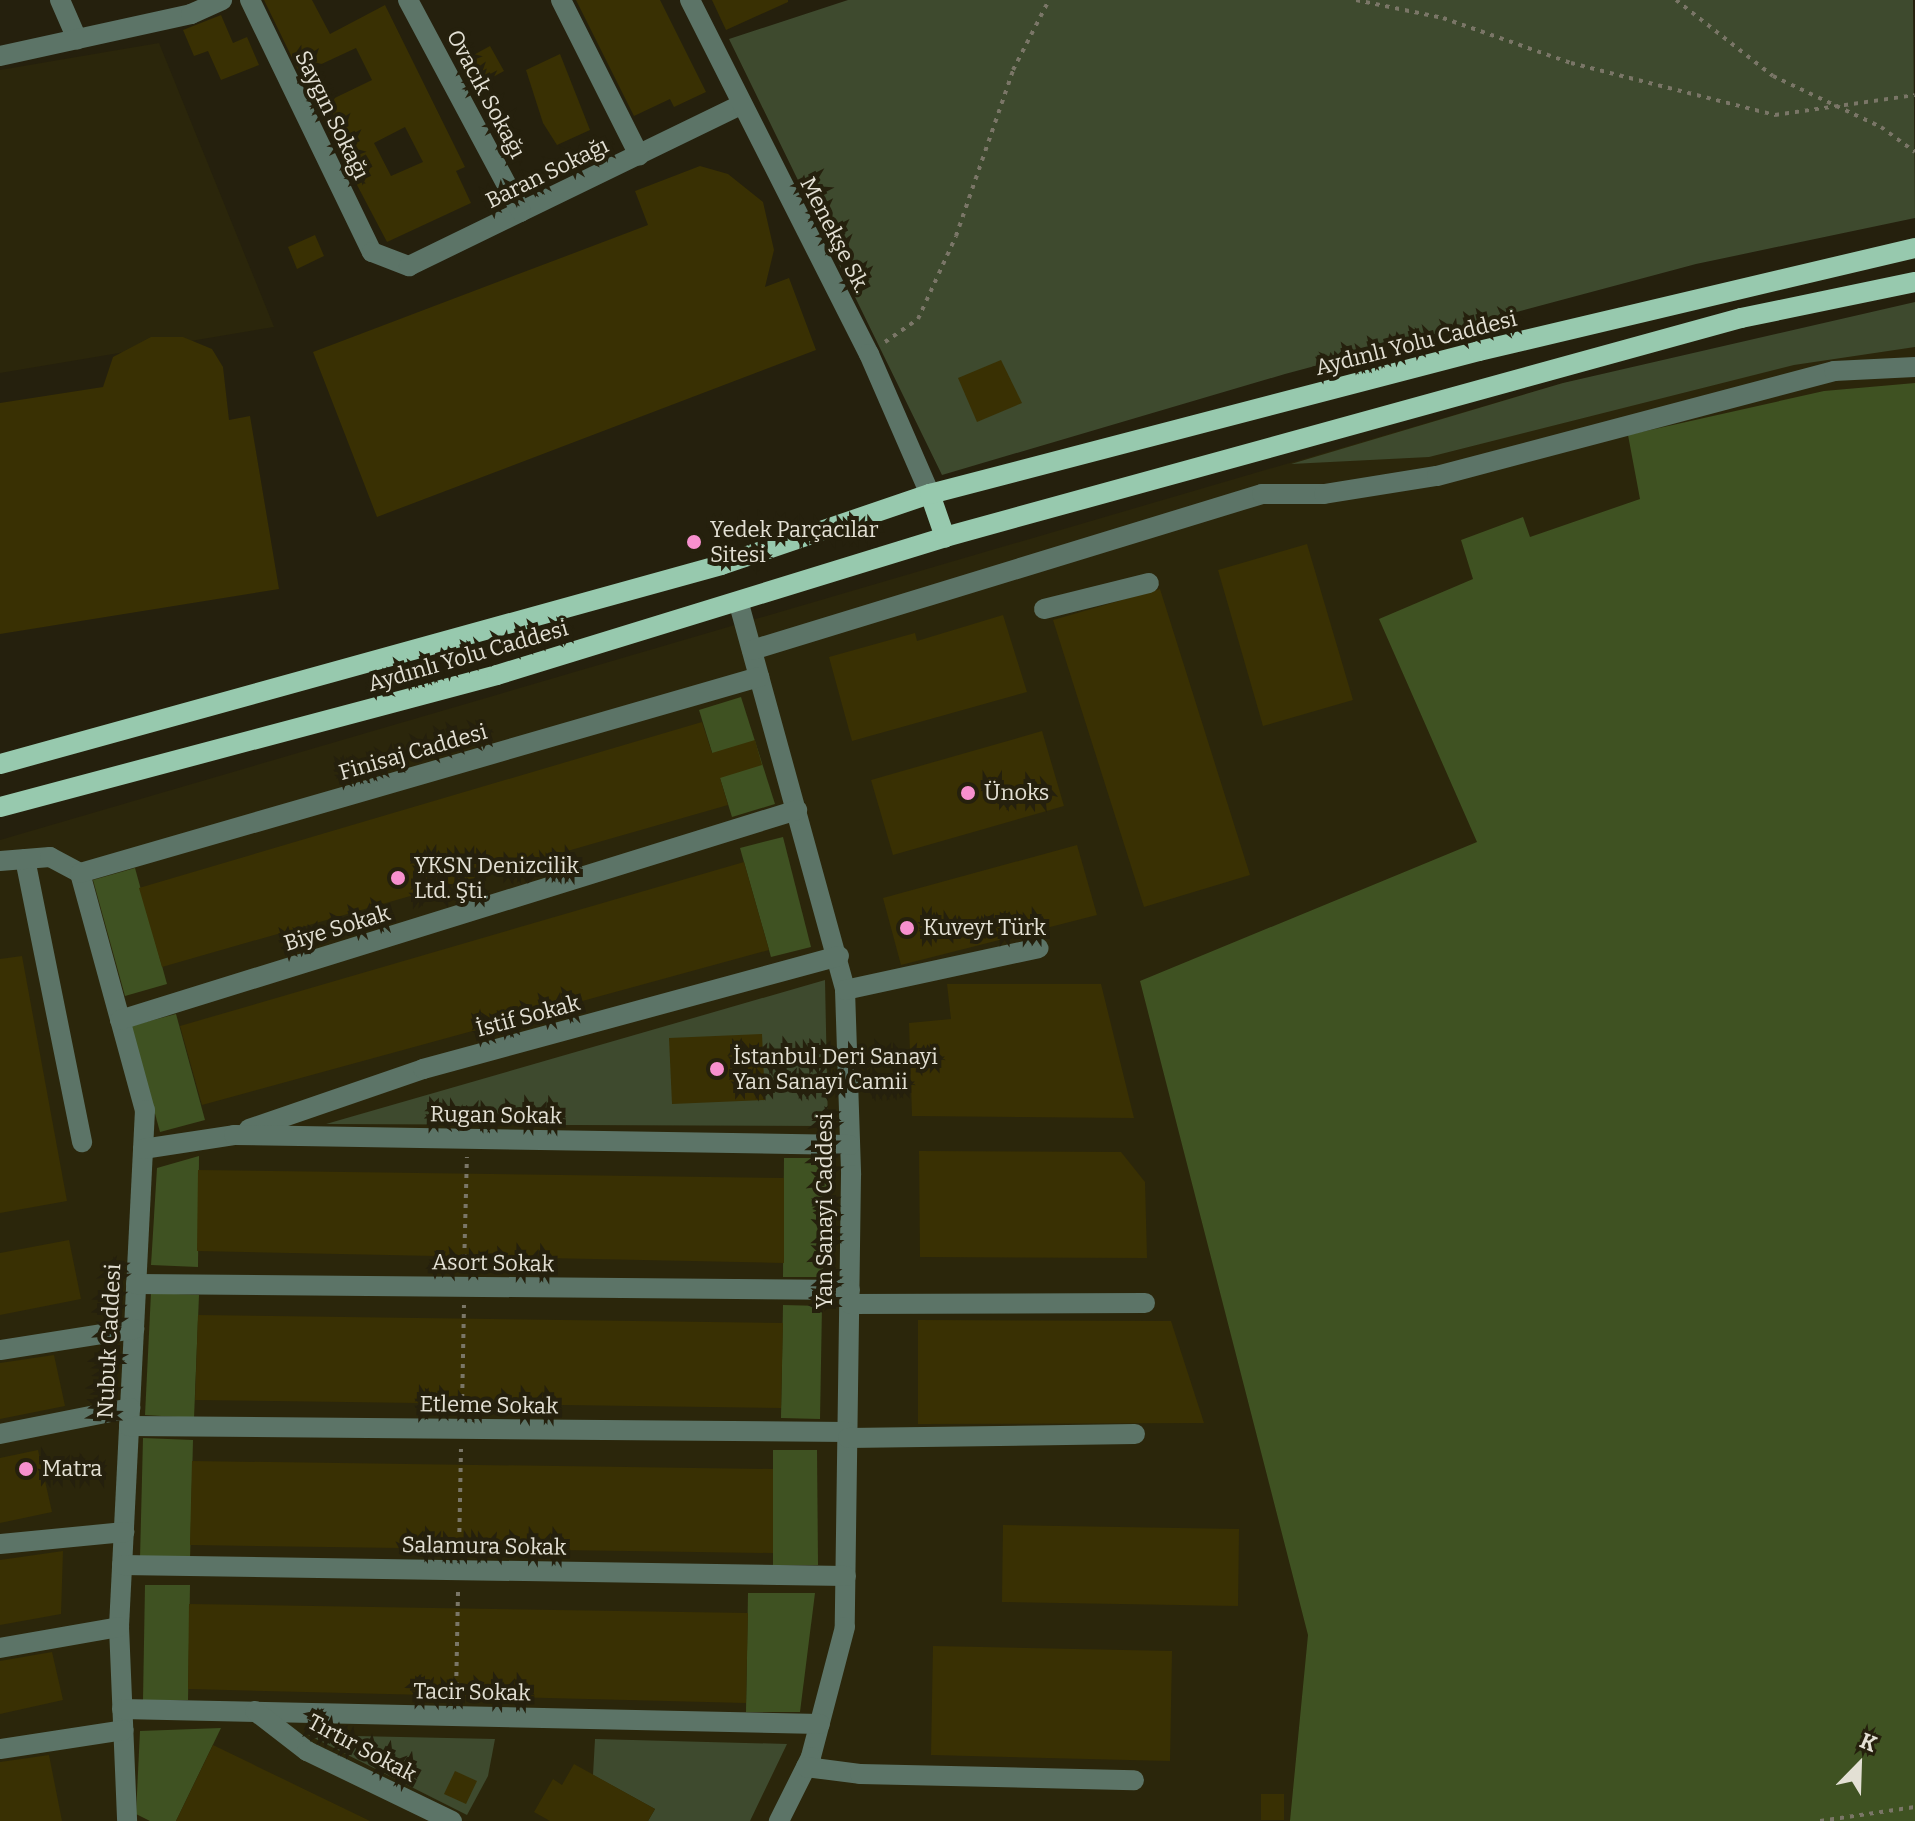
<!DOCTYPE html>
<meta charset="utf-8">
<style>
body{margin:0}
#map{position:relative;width:1915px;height:1821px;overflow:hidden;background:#25200d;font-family:Bitter,serif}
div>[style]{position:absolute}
.built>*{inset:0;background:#2b260b}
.green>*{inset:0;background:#3e4a2e}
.forest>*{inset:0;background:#3f5222}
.building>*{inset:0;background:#393003}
.path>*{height:4px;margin-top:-2px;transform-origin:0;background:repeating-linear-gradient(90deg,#7a7667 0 4px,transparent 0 10px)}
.minor>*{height:20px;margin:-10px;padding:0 10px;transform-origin:10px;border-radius:10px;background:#5c7467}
.major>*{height:20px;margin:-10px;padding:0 10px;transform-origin:10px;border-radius:10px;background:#97c9ae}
.dots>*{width:22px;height:22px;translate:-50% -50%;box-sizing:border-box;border:4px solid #25200d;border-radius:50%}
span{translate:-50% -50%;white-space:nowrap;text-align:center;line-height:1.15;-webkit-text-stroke:8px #25200d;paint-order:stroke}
.street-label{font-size:22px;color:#e3e0d4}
.poi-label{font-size:22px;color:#e3e0d4}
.left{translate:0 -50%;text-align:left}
.north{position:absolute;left:1819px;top:1725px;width:80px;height:80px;-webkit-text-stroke:6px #25200d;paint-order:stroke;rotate:23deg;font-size:22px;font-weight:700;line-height:32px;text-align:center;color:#e3e0d4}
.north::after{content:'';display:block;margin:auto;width:28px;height:36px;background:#e3e0d4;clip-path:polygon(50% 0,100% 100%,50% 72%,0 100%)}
</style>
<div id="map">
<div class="built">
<i style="clip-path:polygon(159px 43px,274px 327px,0 373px,0 70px)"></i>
<i style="clip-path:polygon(1915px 306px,1915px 1821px,0 1821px,0 840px,1563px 383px)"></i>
</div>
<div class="green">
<i style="clip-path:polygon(848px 0,1913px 0,1915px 218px,1696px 264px,1285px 374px,942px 475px,729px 39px)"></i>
<i style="clip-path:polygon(1915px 302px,1915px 347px,1794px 365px,1429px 457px,1291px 464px,1563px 383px)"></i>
<i style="clip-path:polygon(825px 980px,828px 1126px,326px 1124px)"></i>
<i style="clip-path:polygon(308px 1735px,495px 1739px,488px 1776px,467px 1815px)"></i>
<i style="clip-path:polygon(595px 1739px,787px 1744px,750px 1821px,648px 1821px,655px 1809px,593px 1775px)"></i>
</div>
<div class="forest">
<i style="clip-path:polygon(1915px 383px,1915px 1821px,1290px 1821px,1308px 1635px,1140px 981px,1477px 842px,1379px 619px,1473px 579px,1461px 540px,1523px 517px,1530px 537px,1640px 499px,1628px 435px,1824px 391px)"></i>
<i style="clip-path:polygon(741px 697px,775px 804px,732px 817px,699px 710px)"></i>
<i style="clip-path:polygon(783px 837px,811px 947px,771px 957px,740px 848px)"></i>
<i style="clip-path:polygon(135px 868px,167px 984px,125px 996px,93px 880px)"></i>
<i style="clip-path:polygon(176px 1014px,205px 1120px,160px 1132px,131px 1026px)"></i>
<i style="clip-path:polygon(199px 1156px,198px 1267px,151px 1265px,157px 1168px)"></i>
<i style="clip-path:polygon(784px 1158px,828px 1158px,828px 1277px,783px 1277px)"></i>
<i style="clip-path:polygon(151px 1293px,199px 1295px,194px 1418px,145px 1415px)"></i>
<i style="clip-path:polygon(783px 1305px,822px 1306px,820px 1419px,781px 1418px)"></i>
<i style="clip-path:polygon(143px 1438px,193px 1440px,190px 1560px,140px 1559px)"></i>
<i style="clip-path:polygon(773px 1450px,817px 1450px,818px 1565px,773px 1565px)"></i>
<i style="clip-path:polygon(145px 1585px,190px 1585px,188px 1700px,143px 1700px)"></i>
<i style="clip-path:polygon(748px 1593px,815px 1593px,800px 1712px,746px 1712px)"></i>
<i style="clip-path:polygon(221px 1728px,176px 1821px,150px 1821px,136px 1814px,140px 1731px)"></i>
</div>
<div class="building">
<i style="clip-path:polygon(evenodd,264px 0,312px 0,330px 34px,385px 5px,465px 167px,456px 171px,471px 203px,387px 242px,316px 107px,372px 80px,356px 48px,300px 74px,264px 0,405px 127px,423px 162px,391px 176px,374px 143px,405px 127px)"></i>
<i style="clip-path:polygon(576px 0,660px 0,706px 92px,674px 107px,670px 99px,634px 116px)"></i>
<i style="clip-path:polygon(712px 0,788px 0,788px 2px,726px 30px)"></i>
<i style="clip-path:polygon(221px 15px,233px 43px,247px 37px,259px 65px,221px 80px,208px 51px,194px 56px,183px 30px)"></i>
<i style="clip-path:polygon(490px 46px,504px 71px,473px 88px,459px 63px)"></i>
<i style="clip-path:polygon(560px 54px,590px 130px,557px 145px,543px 123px,526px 70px)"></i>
<i style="clip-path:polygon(700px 166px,728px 174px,763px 202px,774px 250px,765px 287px,789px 278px,816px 350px,377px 517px,313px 352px,648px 225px,635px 191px)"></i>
<i style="clip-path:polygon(315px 235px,324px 256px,297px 269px,288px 247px)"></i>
<i style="clip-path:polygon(151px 337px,183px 337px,212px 349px,223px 367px,229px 420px,250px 416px,279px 589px,0 634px,0 403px,103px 387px,113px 357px)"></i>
<i style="clip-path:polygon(1001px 360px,1022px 403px,977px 422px,958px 378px)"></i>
<i style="clip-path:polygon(1307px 544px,1353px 700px,1263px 726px,1218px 570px)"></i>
<i style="clip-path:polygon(1160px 589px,1250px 875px,1144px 907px,1053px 620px)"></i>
<i style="clip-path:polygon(1003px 615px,1027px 692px,852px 741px,829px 657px,915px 633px,917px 641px)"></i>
<i style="clip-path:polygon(702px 722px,712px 753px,755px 740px,762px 765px,720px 778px,728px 805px,162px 967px,139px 888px)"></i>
<i style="clip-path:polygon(1042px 731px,1064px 806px,893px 855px,871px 780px)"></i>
<i style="clip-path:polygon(1077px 845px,1097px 915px,901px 965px,883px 898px)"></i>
<i style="clip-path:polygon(744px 862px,769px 950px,202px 1105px,180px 1026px)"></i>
<i style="clip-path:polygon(22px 956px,67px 1201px,0 1213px,0 959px)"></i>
<i style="clip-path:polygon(947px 984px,1101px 984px,1134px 1118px,912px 1116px,909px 1023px,951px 1019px)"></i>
<i style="clip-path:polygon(762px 1034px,765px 1100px,672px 1104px,669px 1038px)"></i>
<i style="clip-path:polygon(919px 1151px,1121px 1152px,1145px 1182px,1147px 1258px,920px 1257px)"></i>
<i style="clip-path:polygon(198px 1170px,784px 1178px,784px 1263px,197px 1251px)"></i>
<i style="clip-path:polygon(69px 1240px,81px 1299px,0 1315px,0 1253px)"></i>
<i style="clip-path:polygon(198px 1315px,783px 1323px,781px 1408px,195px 1400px)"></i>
<i style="clip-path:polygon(918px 1320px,1171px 1321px,1204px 1423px,918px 1424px)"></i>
<i style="clip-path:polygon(54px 1355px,65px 1406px,0 1419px,0 1363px)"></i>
<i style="clip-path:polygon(38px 1450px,52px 1512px,0 1523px,0 1458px)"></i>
<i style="clip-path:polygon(192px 1461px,773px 1469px,773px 1553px,190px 1545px)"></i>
<i style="clip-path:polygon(1003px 1525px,1239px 1529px,1238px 1606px,1002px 1602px)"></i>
<i style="clip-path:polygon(63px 1551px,61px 1614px,0 1625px,0 1560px)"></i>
<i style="clip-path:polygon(189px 1604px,748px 1613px,746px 1703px,188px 1689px)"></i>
<i style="clip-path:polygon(933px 1646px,1172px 1651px,1170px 1761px,931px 1755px)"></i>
<i style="clip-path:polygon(52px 1652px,63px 1700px,0 1714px,0 1661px)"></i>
<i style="clip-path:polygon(213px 1745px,312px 1793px,370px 1821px,176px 1821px)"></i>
<i style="clip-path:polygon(49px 1755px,62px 1821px,0 1821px,0 1762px)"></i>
<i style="clip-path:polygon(574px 1764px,655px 1809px,648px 1821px,550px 1821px,534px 1812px,553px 1779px,562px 1785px)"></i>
<i style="clip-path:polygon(455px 1771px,477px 1781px,466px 1804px,444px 1794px)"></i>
<i style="clip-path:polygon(1261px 1794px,1284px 1794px,1284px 1820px,1261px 1820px)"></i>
</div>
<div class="path">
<i style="left:1356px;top:0;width:89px;rotate:11.7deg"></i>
<i style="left:1443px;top:18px;width:136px;rotate:19.4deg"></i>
<i style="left:1571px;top:63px;width:211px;rotate:14.3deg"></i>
<i style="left:1775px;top:115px;width:141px;rotate:-8.1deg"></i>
<i style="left:1676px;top:0;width:123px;rotate:38.1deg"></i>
<i style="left:1773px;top:76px;width:119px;rotate:25.3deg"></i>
<i style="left:1881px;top:127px;width:42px;rotate:36.3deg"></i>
<i style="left:885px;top:342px;width:40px;rotate:-34.9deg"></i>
<i style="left:918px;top:319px;width:91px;rotate:-65.4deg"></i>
<i style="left:956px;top:236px;width:176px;rotate:-71deg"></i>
<i style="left:1013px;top:70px;width:79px;rotate:-62.8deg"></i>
<i style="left:464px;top:1268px;width:111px;rotate:-88.5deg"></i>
<i style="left:462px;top:1408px;width:103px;rotate:-88.9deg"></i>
<i style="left:459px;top:1552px;width:103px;rotate:-88.9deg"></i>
<i style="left:456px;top:1696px;width:107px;rotate:-88.9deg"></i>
<i style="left:1820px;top:1821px;width:96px;rotate:-8.4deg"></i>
</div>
<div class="minor">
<i style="left:60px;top:0;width:43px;rotate:66.4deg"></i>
<i style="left:250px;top:0;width:280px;rotate:64.2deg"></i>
<i style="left:372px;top:252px;width:40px;rotate:21deg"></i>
<i style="left:409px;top:266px;width:369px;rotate:-25.9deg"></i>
<i style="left:408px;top:0;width:240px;rotate:61.9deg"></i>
<i style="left:561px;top:0;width:174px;rotate:63.3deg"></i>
<i style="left:690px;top:0;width:397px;rotate:63.2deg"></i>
<i style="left:869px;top:354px;width:153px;rotate:66.5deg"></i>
<i style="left:0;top:56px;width:196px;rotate:-12.4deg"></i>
<i style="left:191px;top:14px;width:34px;rotate:-24deg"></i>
<i style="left:739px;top:604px;width:400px;rotate:74.6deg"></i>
<i style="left:845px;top:990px;width:185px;rotate:88.1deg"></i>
<i style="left:851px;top:1175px;width:452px;rotate:90.8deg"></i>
<i style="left:845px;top:1627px;width:134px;rotate:104.7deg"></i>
<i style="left:811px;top:1757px;width:72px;rotate:116.6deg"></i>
<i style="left:1044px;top:609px;width:108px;rotate:-13.9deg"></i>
<i style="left:752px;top:650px;width:533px;rotate:-17.01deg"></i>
<i style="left:1262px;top:494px;width:62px"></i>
<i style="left:1324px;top:494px;width:114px;rotate:-9.1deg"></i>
<i style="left:1437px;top:476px;width:411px;rotate:-14.8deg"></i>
<i style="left:1834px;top:371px;width:81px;rotate:-2.8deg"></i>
<i style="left:25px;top:859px;width:289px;rotate:78.6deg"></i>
<i style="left:0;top:861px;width:50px;rotate:-4.6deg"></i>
<i style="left:50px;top:857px;width:34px;rotate:28deg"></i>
<i style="left:80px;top:873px;width:246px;rotate:74.7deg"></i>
<i style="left:145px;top:1110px;width:518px;rotate:92.88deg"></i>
<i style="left:119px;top:1627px;width:194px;rotate:87.6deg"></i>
<i style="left:80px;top:873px;width:707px;rotate:-16.1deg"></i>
<i style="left:845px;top:990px;width:198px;rotate:-12.2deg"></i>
<i style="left:120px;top:1020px;width:709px;rotate:-17.23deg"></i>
<i style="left:249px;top:1129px;width:184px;rotate:-19deg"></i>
<i style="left:423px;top:1069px;width:431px;rotate:-15.2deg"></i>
<i style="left:143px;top:1149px;width:92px;rotate:-8.7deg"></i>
<i style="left:234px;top:1135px;width:616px;rotate:0.93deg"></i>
<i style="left:136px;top:1284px;width:714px;rotate:0.48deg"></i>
<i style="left:850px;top:1304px;width:295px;rotate:-0.2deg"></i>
<i style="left:0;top:1350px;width:136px;rotate:-8.9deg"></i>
<i style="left:129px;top:1426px;width:719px;rotate:0.48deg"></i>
<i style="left:0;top:1434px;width:133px;rotate:-11.3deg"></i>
<i style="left:848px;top:1438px;width:287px;rotate:-0.8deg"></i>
<i style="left:0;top:1544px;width:125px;rotate:-5.5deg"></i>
<i style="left:122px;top:1565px;width:724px;rotate:0.87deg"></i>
<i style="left:0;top:1648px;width:121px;rotate:-10deg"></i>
<i style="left:122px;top:1709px;width:698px;rotate:1.23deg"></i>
<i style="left:255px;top:1711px;width:66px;rotate:37.6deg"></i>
<i style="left:307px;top:1751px;width:161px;rotate:25.8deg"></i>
<i style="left:0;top:1749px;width:125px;rotate:-8.7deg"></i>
<i style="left:806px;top:1767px;width:54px;rotate:7.4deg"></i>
<i style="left:860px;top:1774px;width:274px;rotate:1.3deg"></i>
</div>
<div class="major">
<i style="left:930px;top:494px;width:46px;rotate:70.8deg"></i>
<i style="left:0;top:764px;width:748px;rotate:-15.43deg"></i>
<i style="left:721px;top:565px;width:221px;rotate:-18.8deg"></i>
<i style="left:930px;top:494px;width:567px;rotate:-14.6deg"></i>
<i style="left:1479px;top:351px;width:448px;rotate:-13.3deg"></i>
<i style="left:0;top:807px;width:514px;rotate:-14.87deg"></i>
<i style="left:497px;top:675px;width:469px;rotate:-17.1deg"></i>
<i style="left:945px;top:537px;width:826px;rotate:-15.38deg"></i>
<i style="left:1741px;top:318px;width:178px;rotate:-11.7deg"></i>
</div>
<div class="dots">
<i style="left:694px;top:542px;background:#f790ce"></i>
<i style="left:968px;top:793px;background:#f790ce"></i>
<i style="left:398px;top:878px;background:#f790ce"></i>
<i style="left:907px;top:928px;background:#f790ce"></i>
<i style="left:717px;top:1069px;background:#f790ce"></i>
<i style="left:26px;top:1469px;background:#f790ce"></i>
</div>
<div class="street-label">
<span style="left:486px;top:94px;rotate:62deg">Ovacık Sokağı</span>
<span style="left:332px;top:115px;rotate:64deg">Saygın Sokağı</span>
<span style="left:547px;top:173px;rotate:-26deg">Baran Sokağı</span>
<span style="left:835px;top:235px;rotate:63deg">Menekşe Sk.</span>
<span style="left:1416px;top:343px;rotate:-14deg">Aydınlı Yolu Caddesi</span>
<span style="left:468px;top:656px;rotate:-16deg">Aydınlı Yolu Caddesi</span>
<span style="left:413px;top:752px;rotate:-16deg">Finisaj Caddesi</span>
<span style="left:337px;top:928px;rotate:-17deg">Biye Sokak</span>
<span style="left:528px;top:1016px;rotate:-15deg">İstif Sokak</span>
<span style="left:496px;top:1115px;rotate:1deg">Rugan Sokak</span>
<span style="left:825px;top:1211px;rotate:-90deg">Yan Sanayi Caddesi</span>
<span style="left:493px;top:1263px;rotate:1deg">Asort Sokak</span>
<span style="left:109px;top:1341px;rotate:-87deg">Nubuk Caddesi</span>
<span style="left:489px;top:1405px;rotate:1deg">Etleme Sokak</span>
<span style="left:484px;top:1546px;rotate:1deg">Salamura Sokak</span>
<span style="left:472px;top:1692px;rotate:1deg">Tacir Sokak</span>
<span style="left:362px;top:1748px;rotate:28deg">Tırtır Sokak</span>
</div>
<div class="poi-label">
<span class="left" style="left:710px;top:542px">Yedek Parçacılar<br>Sitesi</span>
<span class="left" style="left:984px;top:793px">Ünoks</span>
<span class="left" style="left:414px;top:878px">YKSN Denizcilik<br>Ltd. Şti.</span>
<span class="left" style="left:923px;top:928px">Kuveyt Türk</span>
<span class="left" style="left:733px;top:1069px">İstanbul Deri Sanayi<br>Yan Sanayi Camii</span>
<span class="left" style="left:42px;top:1469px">Matra</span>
</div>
<div class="north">K</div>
</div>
